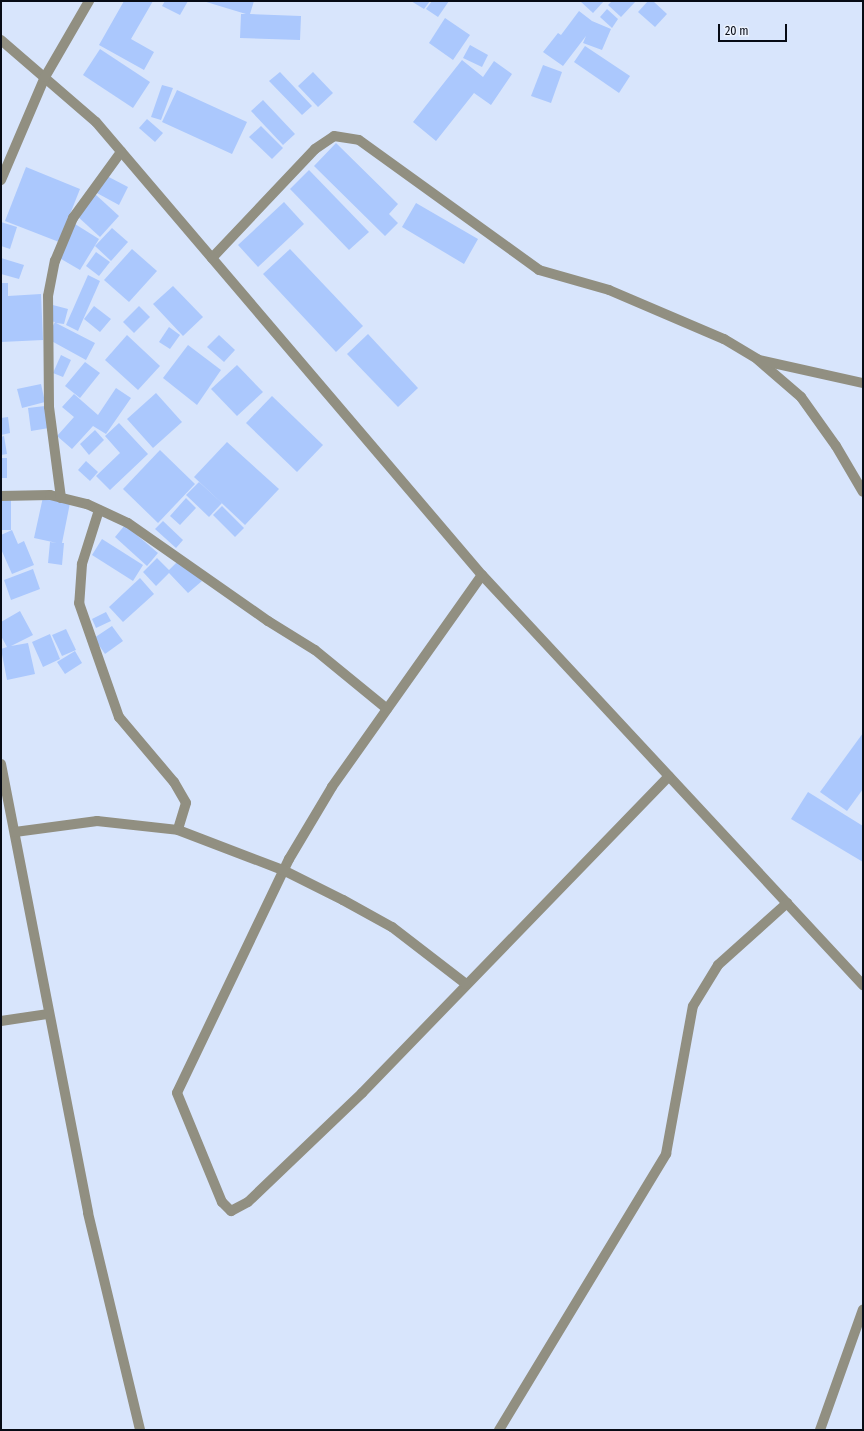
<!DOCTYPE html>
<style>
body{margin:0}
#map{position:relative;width:864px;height:1431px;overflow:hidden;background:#d8e5fc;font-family:"Fira Sans Condensed",sans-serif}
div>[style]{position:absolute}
.building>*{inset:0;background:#abc8fd}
.minor>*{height:10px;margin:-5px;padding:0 5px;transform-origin:5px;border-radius:5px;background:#918f81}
span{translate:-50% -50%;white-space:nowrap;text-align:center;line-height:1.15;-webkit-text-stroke:3px #ebf2fe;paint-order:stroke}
.frame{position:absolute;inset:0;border:2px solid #070b15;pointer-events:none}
.scale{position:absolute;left:718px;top:24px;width:69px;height:18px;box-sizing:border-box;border:2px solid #070b15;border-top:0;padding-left:5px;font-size:12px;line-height:14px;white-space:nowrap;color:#070b15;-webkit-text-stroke:3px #ebf2fe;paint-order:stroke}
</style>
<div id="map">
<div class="building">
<i style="clip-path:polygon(124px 1px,153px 1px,131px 39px,154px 52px,144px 70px,99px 45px)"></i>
<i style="clip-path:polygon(165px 1px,188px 1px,180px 15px,162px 6px)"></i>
<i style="clip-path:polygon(203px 1px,254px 1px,250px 14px,301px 16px,300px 40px,240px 38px,241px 14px,246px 14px)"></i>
<i style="clip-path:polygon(411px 1px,430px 1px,424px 9px)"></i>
<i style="clip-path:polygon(432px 1px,449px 1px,438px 17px,426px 9px)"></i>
<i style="clip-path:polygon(580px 1px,604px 1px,593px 13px)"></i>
<i style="clip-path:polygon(612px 1px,636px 1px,621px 17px,608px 5px)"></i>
<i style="clip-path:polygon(648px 1px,653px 1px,667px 14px,655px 27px,638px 12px)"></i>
<i style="clip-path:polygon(607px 9px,618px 19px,612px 28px,600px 17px)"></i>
<i style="clip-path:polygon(579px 11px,592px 21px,611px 29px,602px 50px,583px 43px,586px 36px,563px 66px,543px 52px,558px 33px,561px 35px)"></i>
<i style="clip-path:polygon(445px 18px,470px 35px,453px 60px,429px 43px)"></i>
<i style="clip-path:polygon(470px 45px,488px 55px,482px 67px,463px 58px)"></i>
<i style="clip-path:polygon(585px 46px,630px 76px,619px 93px,574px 62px)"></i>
<i style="clip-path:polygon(100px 49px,150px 82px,133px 108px,83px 75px)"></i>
<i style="clip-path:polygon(462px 60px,483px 77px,494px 61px,512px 74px,491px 105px,474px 93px,436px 141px,413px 122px)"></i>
<i style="clip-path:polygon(543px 65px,562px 72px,551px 103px,531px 96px)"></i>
<i style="clip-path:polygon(280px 72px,312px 106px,302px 115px,269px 81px)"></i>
<i style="clip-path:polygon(313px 72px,333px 93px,318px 107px,298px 86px)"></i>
<i style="clip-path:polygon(162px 85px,173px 88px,161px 120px,151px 117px)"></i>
<i style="clip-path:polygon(177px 90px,247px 122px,232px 154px,162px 122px)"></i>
<i style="clip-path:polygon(263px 100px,295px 134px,283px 145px,251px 111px)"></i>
<i style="clip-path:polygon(147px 119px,163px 133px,155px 142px,139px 128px)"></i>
<i style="clip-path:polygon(261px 126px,283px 148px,272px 159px,249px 137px)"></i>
<i style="clip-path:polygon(336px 143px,398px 204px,389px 214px,398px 223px,385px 236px,314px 166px)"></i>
<i style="clip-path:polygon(26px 167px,80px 189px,59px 242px,5px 221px)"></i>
<i style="clip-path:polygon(309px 170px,369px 232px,349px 250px,290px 189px)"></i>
<i style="clip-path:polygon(105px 175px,128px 187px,119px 205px,95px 192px)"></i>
<i style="clip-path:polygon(95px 194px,119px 216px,100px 237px,76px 215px)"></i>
<i style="clip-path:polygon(284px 202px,304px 224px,258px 267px,238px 245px)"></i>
<i style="clip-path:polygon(416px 203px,478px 239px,464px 264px,402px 227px)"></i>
<i style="clip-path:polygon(1px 222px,17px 227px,10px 249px,1px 246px)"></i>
<i style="clip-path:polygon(75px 224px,99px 239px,80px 270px,56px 256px)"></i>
<i style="clip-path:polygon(112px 228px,128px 242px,111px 261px,95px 246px)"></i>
<i style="clip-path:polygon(132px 249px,157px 271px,129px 302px,104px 280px)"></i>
<i style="clip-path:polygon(290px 249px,363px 326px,336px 352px,263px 274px)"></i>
<i style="clip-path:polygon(96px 252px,110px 262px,99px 276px,86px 266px)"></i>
<i style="clip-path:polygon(1px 258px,24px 265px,19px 279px,1px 274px)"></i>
<i style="clip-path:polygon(88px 275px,100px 281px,78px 331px,66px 325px)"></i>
<i style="clip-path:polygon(1px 283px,8px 283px,8px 296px,41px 294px,43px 340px,1px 342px)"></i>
<i style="clip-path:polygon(173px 286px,203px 317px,183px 336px,153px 304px)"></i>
<i style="clip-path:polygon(49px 304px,68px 309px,64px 324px,56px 323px,95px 343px,86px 360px,46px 338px,55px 322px,45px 320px)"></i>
<i style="clip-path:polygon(94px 306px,111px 319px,100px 332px,84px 319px)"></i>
<i style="clip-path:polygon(139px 306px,150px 317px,134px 333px,123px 322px)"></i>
<i style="clip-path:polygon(169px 327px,180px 335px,170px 349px,159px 342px)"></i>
<i style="clip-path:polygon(368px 334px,418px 388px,398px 407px,347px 354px)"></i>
<i style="clip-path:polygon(127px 335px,160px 366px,138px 390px,105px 360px)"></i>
<i style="clip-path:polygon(219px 335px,235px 350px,224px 362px,207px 347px)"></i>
<i style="clip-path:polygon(188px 345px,221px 370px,197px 405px,163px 378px)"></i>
<i style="clip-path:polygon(61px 355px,71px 360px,63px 377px,53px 373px)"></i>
<i style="clip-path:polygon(85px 362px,100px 373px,80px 398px,65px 386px)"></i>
<i style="clip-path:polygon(237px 365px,263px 392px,237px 416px,211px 389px)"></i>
<i style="clip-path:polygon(41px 384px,45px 402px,22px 408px,17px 389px)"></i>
<i style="clip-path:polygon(116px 388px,131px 398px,106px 434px,93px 426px,72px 449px,57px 436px,74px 417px,62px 407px,74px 394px,98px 415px)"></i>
<i style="clip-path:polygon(156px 393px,182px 422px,153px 448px,127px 419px)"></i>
<i style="clip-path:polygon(272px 396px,323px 445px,297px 472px,246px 423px)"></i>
<i style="clip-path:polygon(45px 406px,49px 428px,31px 431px,28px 408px)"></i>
<i style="clip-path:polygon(8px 417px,10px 433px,1px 435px,1px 418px)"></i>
<i style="clip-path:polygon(119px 423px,148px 454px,110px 490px,96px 476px,120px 453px,105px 436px)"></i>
<i style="clip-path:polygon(95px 430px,104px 440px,89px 455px,80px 444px)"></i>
<i style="clip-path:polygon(4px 436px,7px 454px,1px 455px,1px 437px)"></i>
<i style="clip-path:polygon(227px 442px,279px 489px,245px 525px,194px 477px)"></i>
<i style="clip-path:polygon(160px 450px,195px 484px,158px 523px,123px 489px)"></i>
<i style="clip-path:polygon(1px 458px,7px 458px,7px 478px,1px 478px)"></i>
<i style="clip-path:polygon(86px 461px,98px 472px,90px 481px,78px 470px)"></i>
<i style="clip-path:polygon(199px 482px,222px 503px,209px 517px,186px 495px)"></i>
<i style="clip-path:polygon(1px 492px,11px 492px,11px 530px,1px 530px)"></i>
<i style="clip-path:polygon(43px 497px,70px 503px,62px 543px,64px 543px,62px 565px,48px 563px,50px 542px,57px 543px,34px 538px)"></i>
<i style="clip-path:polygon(186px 498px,196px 508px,180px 525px,170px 516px)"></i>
<i style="clip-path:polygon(222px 506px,244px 528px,235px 537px,213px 515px)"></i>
<i style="clip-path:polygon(163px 521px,183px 540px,176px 548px,155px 529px)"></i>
<i style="clip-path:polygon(125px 525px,158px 553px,147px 566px,115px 537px)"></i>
<i style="clip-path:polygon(12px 530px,18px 544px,24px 541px,34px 565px,12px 574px,1px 549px,1px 535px)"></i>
<i style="clip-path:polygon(102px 539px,143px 565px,133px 581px,92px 555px)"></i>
<i style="clip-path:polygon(157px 558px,169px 570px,181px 558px,202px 581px,188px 593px,169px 573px,156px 586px,143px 572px)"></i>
<i style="clip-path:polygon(33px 569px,40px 589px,11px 600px,4px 580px)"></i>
<i style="clip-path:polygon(140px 578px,154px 594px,123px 622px,109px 607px)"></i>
<i style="clip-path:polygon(20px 611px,33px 635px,11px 646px,28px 643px,35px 674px,7px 680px,1px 649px,7px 647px,1px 636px,1px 622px)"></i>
<i style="clip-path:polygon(106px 612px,111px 621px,96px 628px,92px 619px)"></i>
<i style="clip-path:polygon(112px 626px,123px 641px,105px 654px,94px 638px)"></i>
<i style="clip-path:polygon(66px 629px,76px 650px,62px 656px,52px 635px)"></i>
<i style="clip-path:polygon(50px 634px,60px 659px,43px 667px,32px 642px)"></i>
<i style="clip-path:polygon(75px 651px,82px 663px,65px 674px,57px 662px)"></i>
<i style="clip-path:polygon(863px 733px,863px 789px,847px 811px,820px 792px)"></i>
<i style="clip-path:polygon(808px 792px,863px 826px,863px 862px,791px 819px)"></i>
</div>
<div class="minor">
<i style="left:1px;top:40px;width:125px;rotate:40.8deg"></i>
<i style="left:96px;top:122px;width:595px;rotate:49.57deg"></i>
<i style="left:482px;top:575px;width:560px;rotate:47.1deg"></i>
<i style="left:1px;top:180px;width:112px;rotate:-66.9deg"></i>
<i style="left:45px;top:77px;width:88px;rotate:-59.9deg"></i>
<i style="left:212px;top:258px;width:150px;rotate:-46.6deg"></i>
<i style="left:315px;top:149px;width:23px;rotate:-34deg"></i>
<i style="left:334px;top:136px;width:25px;rotate:9deg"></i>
<i style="left:359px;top:140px;width:222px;rotate:35.8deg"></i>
<i style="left:539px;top:270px;width:73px;rotate:15.9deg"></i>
<i style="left:609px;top:290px;width:125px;rotate:23.1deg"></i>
<i style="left:724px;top:339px;width:39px;rotate:31deg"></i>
<i style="left:757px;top:359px;width:58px;rotate:40.8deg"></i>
<i style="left:801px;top:397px;width:60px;rotate:54.5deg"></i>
<i style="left:836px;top:446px;width:53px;rotate:59.6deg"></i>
<i style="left:759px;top:360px;width:107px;rotate:12.5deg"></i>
<i style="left:1px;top:496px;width:49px;rotate:-1.2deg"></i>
<i style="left:50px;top:495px;width:38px;rotate:14deg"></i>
<i style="left:87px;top:504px;width:45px;rotate:24.9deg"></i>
<i style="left:128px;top:523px;width:171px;rotate:35deg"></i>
<i style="left:268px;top:621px;width:55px;rotate:31.7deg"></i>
<i style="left:315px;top:650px;width:93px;rotate:39.3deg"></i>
<i style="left:61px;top:498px;width:92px;rotate:-97.5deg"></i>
<i style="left:49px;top:407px;width:111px;rotate:-90.5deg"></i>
<i style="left:48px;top:296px;width:36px;rotate:-79deg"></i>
<i style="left:55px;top:261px;width:47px;rotate:-67.3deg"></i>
<i style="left:73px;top:218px;width:82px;rotate:-54deg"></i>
<i style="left:99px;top:510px;width:57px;rotate:107.5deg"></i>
<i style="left:82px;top:564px;width:39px;rotate:94deg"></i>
<i style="left:79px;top:603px;width:121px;rotate:70.7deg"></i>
<i style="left:119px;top:717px;width:85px;rotate:49.8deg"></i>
<i style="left:174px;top:782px;width:24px;rotate:60deg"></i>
<i style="left:186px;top:803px;width:28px;rotate:107deg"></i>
<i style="left:482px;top:575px;width:260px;rotate:125.3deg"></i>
<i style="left:332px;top:787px;width:84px;rotate:120.8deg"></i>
<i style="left:289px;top:859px;width:259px;rotate:115.6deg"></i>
<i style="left:177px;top:1093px;width:118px;rotate:67.6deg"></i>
<i style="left:222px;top:1202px;width:13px;rotate:45deg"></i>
<i style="left:231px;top:1211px;width:19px;rotate:-28deg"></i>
<i style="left:248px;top:1202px;width:158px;rotate:-43.7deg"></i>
<i style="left:362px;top:1093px;width:441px;rotate:-45.9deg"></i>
<i style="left:1px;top:764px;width:457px;rotate:79deg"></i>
<i style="left:88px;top:1213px;width:223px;rotate:76.5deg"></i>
<i style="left:15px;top:832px;width:83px;rotate:-7.6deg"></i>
<i style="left:97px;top:821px;width:81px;rotate:6.3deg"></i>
<i style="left:178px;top:830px;width:112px;rotate:20.9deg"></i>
<i style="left:283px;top:870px;width:67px;rotate:26.6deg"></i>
<i style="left:343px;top:900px;width:56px;rotate:28.9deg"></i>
<i style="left:392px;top:927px;width:93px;rotate:37.6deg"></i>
<i style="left:1px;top:1021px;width:48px;rotate:-8.5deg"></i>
<i style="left:499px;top:1430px;width:323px;rotate:-58.8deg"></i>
<i style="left:666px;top:1154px;width:150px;rotate:-79.7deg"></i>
<i style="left:693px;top:1006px;width:48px;rotate:-58.6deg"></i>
<i style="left:718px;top:965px;width:93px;rotate:-41.9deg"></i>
<i style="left:820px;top:1430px;width:128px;rotate:-70.4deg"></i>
</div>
<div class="frame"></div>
<div class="scale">20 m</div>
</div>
